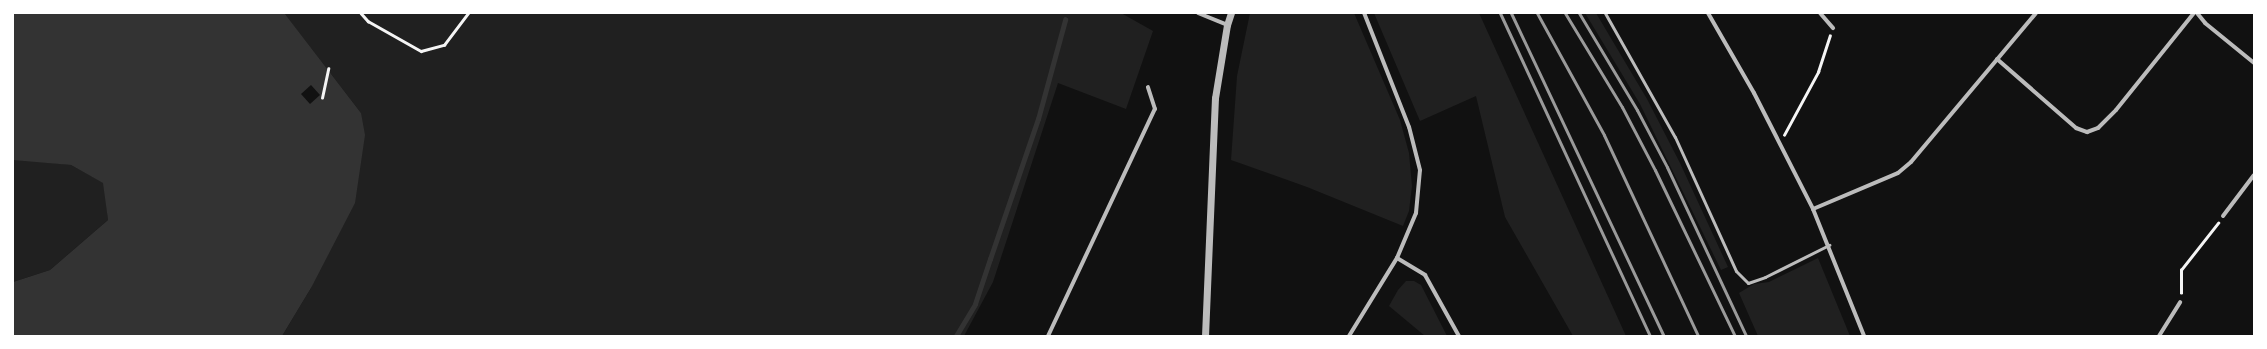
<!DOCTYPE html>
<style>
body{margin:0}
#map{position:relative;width:2267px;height:349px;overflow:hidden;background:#111;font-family:"Nunito Sans",sans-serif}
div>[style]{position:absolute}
.green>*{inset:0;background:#202020}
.water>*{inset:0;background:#333}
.pier>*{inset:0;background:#111}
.stream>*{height:4.5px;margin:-2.25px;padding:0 2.25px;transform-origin:2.25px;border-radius:2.25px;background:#333}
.path>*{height:2.5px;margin:-1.25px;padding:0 1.25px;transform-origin:1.25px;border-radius:1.25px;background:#f5f5f5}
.service>*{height:3px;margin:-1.5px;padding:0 1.5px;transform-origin:1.5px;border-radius:1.5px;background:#bcbcbc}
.minor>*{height:4px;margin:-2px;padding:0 2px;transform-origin:2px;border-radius:2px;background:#bcbcbc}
.tertiary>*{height:7px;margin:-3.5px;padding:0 3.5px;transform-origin:3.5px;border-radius:3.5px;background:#bcbcbc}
.rail>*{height:3px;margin:-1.5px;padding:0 1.5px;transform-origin:1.5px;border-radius:1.5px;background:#9a9a9a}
span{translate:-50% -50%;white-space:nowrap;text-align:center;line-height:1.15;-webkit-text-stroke:4px #fff;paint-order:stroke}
.frame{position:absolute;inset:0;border:14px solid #fff;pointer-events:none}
</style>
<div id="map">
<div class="green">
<i style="clip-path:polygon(284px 13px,1121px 13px,1153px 31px,1126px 109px,1058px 83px,993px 282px,964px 336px,282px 336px,311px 288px,361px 113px)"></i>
<i style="clip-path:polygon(1250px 13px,1354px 13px,1400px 120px,1409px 153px,1412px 186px,1409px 211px,1403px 226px,1307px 187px,1231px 160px,1237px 76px)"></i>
<i style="clip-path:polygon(1374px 13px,1479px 13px,1626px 336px,1573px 336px,1505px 217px,1476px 96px,1420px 121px)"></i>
<i style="clip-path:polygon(1585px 13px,1596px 13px,1647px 99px,1680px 163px,1728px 267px,1721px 270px,1640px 104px)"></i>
<i style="clip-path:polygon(18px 159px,71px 165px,104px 183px,108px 220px,50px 270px,13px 282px,13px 160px)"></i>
<i style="clip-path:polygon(1818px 258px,1850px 336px,1758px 336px,1739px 293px,1754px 284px,1769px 282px)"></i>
<i style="clip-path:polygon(1406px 281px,1414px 281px,1421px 285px,1447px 336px,1425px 336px,1389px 306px,1398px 290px)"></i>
</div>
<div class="water">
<i style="clip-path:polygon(13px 13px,285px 14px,361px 113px,365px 135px,355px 203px,311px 288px,282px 336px,13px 336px,13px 282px,50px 270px,108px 220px,103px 183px,71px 165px,13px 160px)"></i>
</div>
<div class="pier">
<i style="clip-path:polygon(311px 85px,320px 95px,310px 104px,301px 94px)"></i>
</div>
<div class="stream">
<i style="left:956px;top:336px;width:37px;rotate:-59deg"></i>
<i style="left:975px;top:304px;width:47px;rotate:-71.6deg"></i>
<i style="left:990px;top:259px;width:148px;rotate:-71.1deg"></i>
<i style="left:1038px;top:119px;width:103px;rotate:-74.7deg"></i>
</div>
<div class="path">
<i style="left:361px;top:13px;width:11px;rotate:49deg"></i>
<i style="left:368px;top:21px;width:61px;rotate:29.5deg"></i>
<i style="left:421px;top:51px;width:24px;rotate:-15deg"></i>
<i style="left:444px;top:45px;width:40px;rotate:-53deg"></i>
<i style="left:322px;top:98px;width:30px;rotate:-78deg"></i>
<i style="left:1784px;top:135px;width:72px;rotate:-61.6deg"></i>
<i style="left:1818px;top:72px;width:38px;rotate:-72deg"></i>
<i style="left:2181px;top:293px;width:23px;rotate:-90deg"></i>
<i style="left:2181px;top:270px;width:60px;rotate:-51.8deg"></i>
</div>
<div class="service">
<i style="left:1605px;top:13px;width:142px;rotate:60.6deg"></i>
<i style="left:1675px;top:137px;width:147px;rotate:65.5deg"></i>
<i style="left:1736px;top:271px;width:17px;rotate:45deg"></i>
<i style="left:1748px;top:283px;width:18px;rotate:-19deg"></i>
<i style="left:1765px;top:277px;width:72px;rotate:-26.6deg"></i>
</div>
<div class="minor">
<i style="left:1198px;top:13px;width:31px;rotate:22deg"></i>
<i style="left:1708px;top:13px;width:92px;rotate:60.1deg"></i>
<i style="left:1754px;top:93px;width:130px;rotate:63deg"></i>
<i style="left:1813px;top:209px;width:137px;rotate:68.1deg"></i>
<i style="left:1820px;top:13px;width:20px;rotate:49deg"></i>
<i style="left:2197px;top:13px;width:13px;rotate:51deg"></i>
<i style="left:2205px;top:23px;width:63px;rotate:39.2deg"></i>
<i style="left:1997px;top:59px;width:105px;rotate:41.1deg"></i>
<i style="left:2076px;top:128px;width:12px;rotate:20deg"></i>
<i style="left:2087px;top:132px;width:12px;rotate:-20deg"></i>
<i style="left:2098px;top:128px;width:25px;rotate:-45deg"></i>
<i style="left:2116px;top:110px;width:124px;rotate:-51.2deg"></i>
<i style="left:1813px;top:209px;width:92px;rotate:-23deg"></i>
<i style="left:1898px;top:173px;width:17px;rotate:-40deg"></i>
<i style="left:1911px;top:162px;width:194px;rotate:-50deg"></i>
<i style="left:2223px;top:216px;width:51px;rotate:-52.9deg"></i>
<i style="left:1397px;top:258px;width:33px;rotate:31deg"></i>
<i style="left:1425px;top:275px;width:70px;rotate:60.9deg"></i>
<i style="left:1048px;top:336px;width:251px;rotate:-64.8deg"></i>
<i style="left:1155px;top:109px;width:23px;rotate:-108deg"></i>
<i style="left:1349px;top:336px;width:92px;rotate:-58.4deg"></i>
<i style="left:1397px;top:258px;width:49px;rotate:-67.1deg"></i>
<i style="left:1416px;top:213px;width:43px;rotate:-84.7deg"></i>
<i style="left:1420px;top:170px;width:44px;rotate:-104.3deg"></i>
<i style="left:1409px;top:127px;width:123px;rotate:-111.5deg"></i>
<i style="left:2159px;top:336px;width:40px;rotate:-58deg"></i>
</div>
<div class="tertiary">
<i style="left:1205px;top:336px;width:238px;rotate:-87.6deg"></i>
<i style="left:1215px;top:98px;width:74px;rotate:-80.7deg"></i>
<i style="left:1227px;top:25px;width:13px;rotate:-72deg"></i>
</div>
<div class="rail">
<i style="left:1500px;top:13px;width:356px;rotate:65.1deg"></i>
<i style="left:1511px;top:13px;width:357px;rotate:64.7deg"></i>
<i style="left:1537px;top:13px;width:139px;rotate:61.2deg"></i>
<i style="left:1604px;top:135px;width:222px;rotate:64.9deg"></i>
<i style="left:1565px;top:13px;width:110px;rotate:58.8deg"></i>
<i style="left:1622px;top:107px;width:71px;rotate:62.4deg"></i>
<i style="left:1655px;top:170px;width:184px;rotate:64.3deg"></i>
<i style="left:1579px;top:13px;width:113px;rotate:59.1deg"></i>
<i style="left:1637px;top:110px;width:64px;rotate:62.2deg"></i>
<i style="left:1667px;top:167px;width:187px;rotate:64.9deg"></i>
</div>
<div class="frame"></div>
</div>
